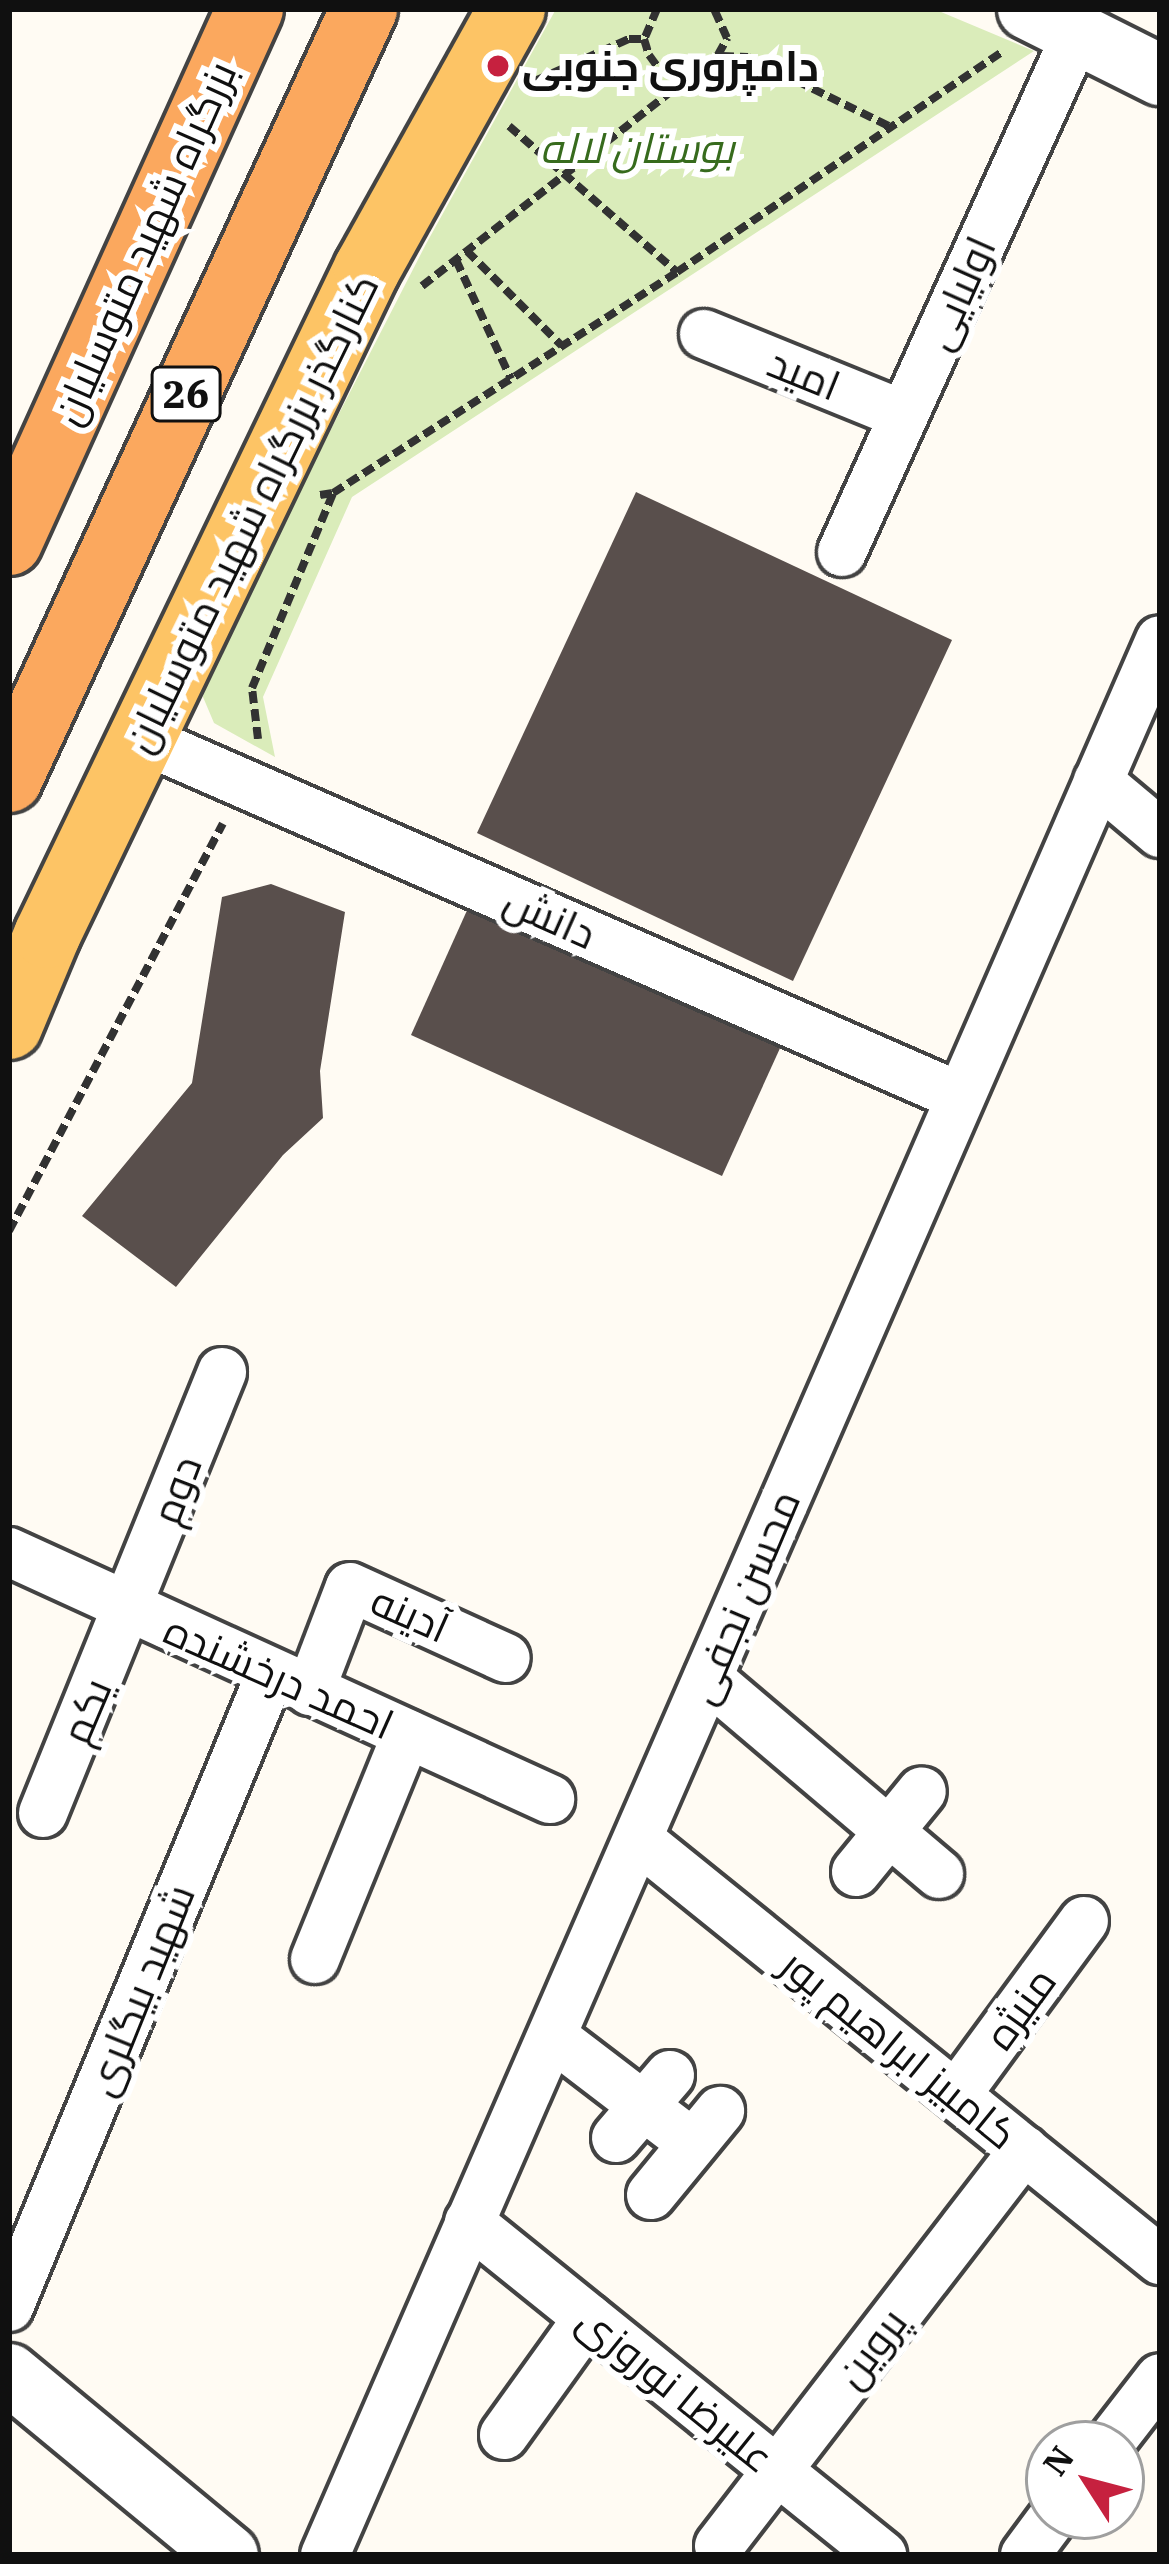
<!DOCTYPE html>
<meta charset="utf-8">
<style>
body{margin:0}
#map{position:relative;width:1169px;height:2564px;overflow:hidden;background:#fffbf3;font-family:"IBM Plex Serif",Cairo,serif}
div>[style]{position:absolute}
.green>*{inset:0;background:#daecba}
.building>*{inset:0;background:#594f4c}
.path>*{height:8px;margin-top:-4px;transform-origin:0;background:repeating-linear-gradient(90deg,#323232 0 12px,transparent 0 18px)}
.roads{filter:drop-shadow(3px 0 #434343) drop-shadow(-3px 0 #434343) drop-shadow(0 3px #434343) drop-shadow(0 -3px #434343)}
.minor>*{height:48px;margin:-24px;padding:0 24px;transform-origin:24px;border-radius:24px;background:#fff}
.tertiary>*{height:60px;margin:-30px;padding:0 30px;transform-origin:30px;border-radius:30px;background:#fff}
.primary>*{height:66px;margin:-33px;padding:0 33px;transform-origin:33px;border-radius:33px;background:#fdc465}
.trunk>*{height:66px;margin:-33px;padding:0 33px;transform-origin:33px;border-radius:33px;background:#fba85e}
.dots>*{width:33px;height:33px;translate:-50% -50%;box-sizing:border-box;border:6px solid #fff;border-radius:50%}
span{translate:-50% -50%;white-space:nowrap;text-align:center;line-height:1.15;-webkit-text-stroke:12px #fff;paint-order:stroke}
.shield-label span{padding:3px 9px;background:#fff;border:3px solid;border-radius:9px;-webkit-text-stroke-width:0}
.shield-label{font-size:39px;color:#101010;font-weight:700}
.poi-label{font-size:42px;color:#101010;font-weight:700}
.left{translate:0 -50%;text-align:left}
.park-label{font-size:42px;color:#376b1d;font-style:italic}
.street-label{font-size:42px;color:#101010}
.frame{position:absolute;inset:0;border:12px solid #101010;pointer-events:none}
.north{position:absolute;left:1025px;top:2420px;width:120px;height:120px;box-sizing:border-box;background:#fff;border:3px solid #9f9f9f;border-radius:50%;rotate:306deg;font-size:33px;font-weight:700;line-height:48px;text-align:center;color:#101010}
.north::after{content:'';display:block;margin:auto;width:42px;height:54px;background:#c6213f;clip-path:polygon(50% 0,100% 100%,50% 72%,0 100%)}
</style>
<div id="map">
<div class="green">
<i style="clip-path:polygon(556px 9px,934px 9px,1034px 51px,352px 497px,263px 697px,275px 757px,214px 723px,203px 697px,206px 673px,426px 244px)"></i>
</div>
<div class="building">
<i style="clip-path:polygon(636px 492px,952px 640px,793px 981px,477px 833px)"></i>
<i style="clip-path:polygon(271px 884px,345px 912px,320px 1071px,323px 1118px,283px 1155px,176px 1287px,82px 1216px,192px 1083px,222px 897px)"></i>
<i style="clip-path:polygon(469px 906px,781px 1046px,722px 1176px,411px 1035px)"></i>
</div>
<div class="path">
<i style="left:657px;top:9px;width:33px;rotate:113deg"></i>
<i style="left:644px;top:39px;width:17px;rotate:73deg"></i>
<i style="left:649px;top:55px;width:17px;rotate:54deg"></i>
<i style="left:659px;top:69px;width:32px;rotate:16deg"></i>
<i style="left:722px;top:56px;width:26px;rotate:2deg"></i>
<i style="left:748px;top:57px;width:161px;rotate:26.1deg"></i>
<i style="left:535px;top:81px;width:103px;rotate:-24.1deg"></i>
<i style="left:629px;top:39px;width:15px"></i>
<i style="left:509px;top:126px;width:223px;rotate:41deg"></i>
<i style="left:467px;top:251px;width:134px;rotate:45deg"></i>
<i style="left:456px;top:260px;width:131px;rotate:65.2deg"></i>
<i style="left:422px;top:286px;width:313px;rotate:-38deg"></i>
<i style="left:669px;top:93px;width:46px;rotate:-28.8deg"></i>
<i style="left:709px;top:71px;width:38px;rotate:-61deg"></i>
<i style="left:727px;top:38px;width:32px;rotate:-114deg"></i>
<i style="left:320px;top:495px;width:13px;rotate:-9deg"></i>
<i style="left:333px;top:493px;width:409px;rotate:-32.7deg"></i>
<i style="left:677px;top:272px;width:391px;rotate:-34.1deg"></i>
<i style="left:258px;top:739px;width:51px;rotate:-96.7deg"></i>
<i style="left:252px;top:688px;width:211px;rotate:-67.4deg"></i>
<i style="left:9px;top:1231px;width:460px;rotate:-62.3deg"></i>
</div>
<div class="roads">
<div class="minor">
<i style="left:704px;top:334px;width:215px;rotate:22.1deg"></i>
<i style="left:842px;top:552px;width:570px;rotate:-65.64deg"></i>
<i style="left:142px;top:739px;width:891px;rotate:23.63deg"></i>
<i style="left:1098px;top:781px;width:81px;rotate:40deg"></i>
<i style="left:9px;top:1552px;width:595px;rotate:24.54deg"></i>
<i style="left:708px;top:1678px;width:303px;rotate:40.3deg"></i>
<i style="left:310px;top:1691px;width:111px;rotate:-69deg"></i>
<i style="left:350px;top:1587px;width:171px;rotate:24.5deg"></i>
<i style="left:43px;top:1813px;width:476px;rotate:-67.9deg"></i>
<i style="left:638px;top:1839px;width:671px;rotate:38.89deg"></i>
<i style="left:856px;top:1872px;width:104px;rotate:-50.8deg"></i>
<i style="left:315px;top:1959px;width:243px;rotate:-67.8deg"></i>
<i style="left:552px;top:2036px;width:176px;rotate:37.4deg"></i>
<i style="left:956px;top:2095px;width:216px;rotate:-53.7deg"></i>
<i style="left:616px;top:2138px;width:83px;rotate:-49.4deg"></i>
<i style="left:651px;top:2195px;width:109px;rotate:-50.6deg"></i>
<i style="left:469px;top:2222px;width:531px;rotate:38.88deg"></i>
<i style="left:9px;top:2307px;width:686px;rotate:-67.55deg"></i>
<i style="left:504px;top:2435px;width:144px;rotate:-54.3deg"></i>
<i style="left:1109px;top:2444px;width:83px;rotate:-52.3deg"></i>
<i style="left:719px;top:2546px;width:500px;rotate:-52.4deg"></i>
<i style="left:325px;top:2555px;width:2089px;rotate:-66.44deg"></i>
<i style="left:1025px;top:2555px;width:49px;rotate:-53.4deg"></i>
</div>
<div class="tertiary">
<i style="left:1028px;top:9px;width:148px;rotate:26.6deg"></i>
<i style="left:9px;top:2374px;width:284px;rotate:39.6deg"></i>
</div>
<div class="primary">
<i style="left:9px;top:1026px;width:99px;rotate:-67.3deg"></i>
<i style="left:47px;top:935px;width:739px;rotate:-64.34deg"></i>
<i style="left:367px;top:269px;width:298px;rotate:-60.9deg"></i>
</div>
<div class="trunk">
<i style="left:9px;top:542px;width:585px;rotate:-65.67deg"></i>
<i style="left:9px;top:779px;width:848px;rotate:-65.25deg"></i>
</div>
</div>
<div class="dots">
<i style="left:498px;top:66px;background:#c6213f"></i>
</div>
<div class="shield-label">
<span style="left:186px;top:394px">26</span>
</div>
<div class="poi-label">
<span class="left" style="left:522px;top:66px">دامپروری جنوبی</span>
</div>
<div class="park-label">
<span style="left:637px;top:148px">بوستان لاله</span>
</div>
<div class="street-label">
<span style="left:144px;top:243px;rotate:-66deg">بزرگراه شهید متوسلیان</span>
<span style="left:959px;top:293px;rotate:-66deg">اولیایی</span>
<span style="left:804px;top:374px;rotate:22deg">امید</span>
<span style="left:251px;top:513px;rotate:-64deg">کنارگذر بزرگراه شهید متوسلیان</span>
<span style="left:550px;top:917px;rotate:24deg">دانش</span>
<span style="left:176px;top:1490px;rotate:-69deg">دوم</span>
<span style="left:743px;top:1597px;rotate:-67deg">محسن نجفی</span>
<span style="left:410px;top:1614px;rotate:24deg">آدینه</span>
<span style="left:279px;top:1677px;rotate:24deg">احمد درخشنده</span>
<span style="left:86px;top:1711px;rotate:-67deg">یکم</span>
<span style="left:140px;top:1990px;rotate:-68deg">شهید بیگلری</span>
<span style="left:1020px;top:2008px;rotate:-54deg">منیژه</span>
<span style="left:899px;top:2049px;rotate:39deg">کامبیز ابراهیم پور</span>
<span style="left:871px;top:2348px;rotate:-53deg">پروین</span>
<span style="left:676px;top:2389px;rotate:39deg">علیرضا نوروزی</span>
</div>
<div class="frame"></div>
<div class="north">N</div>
</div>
